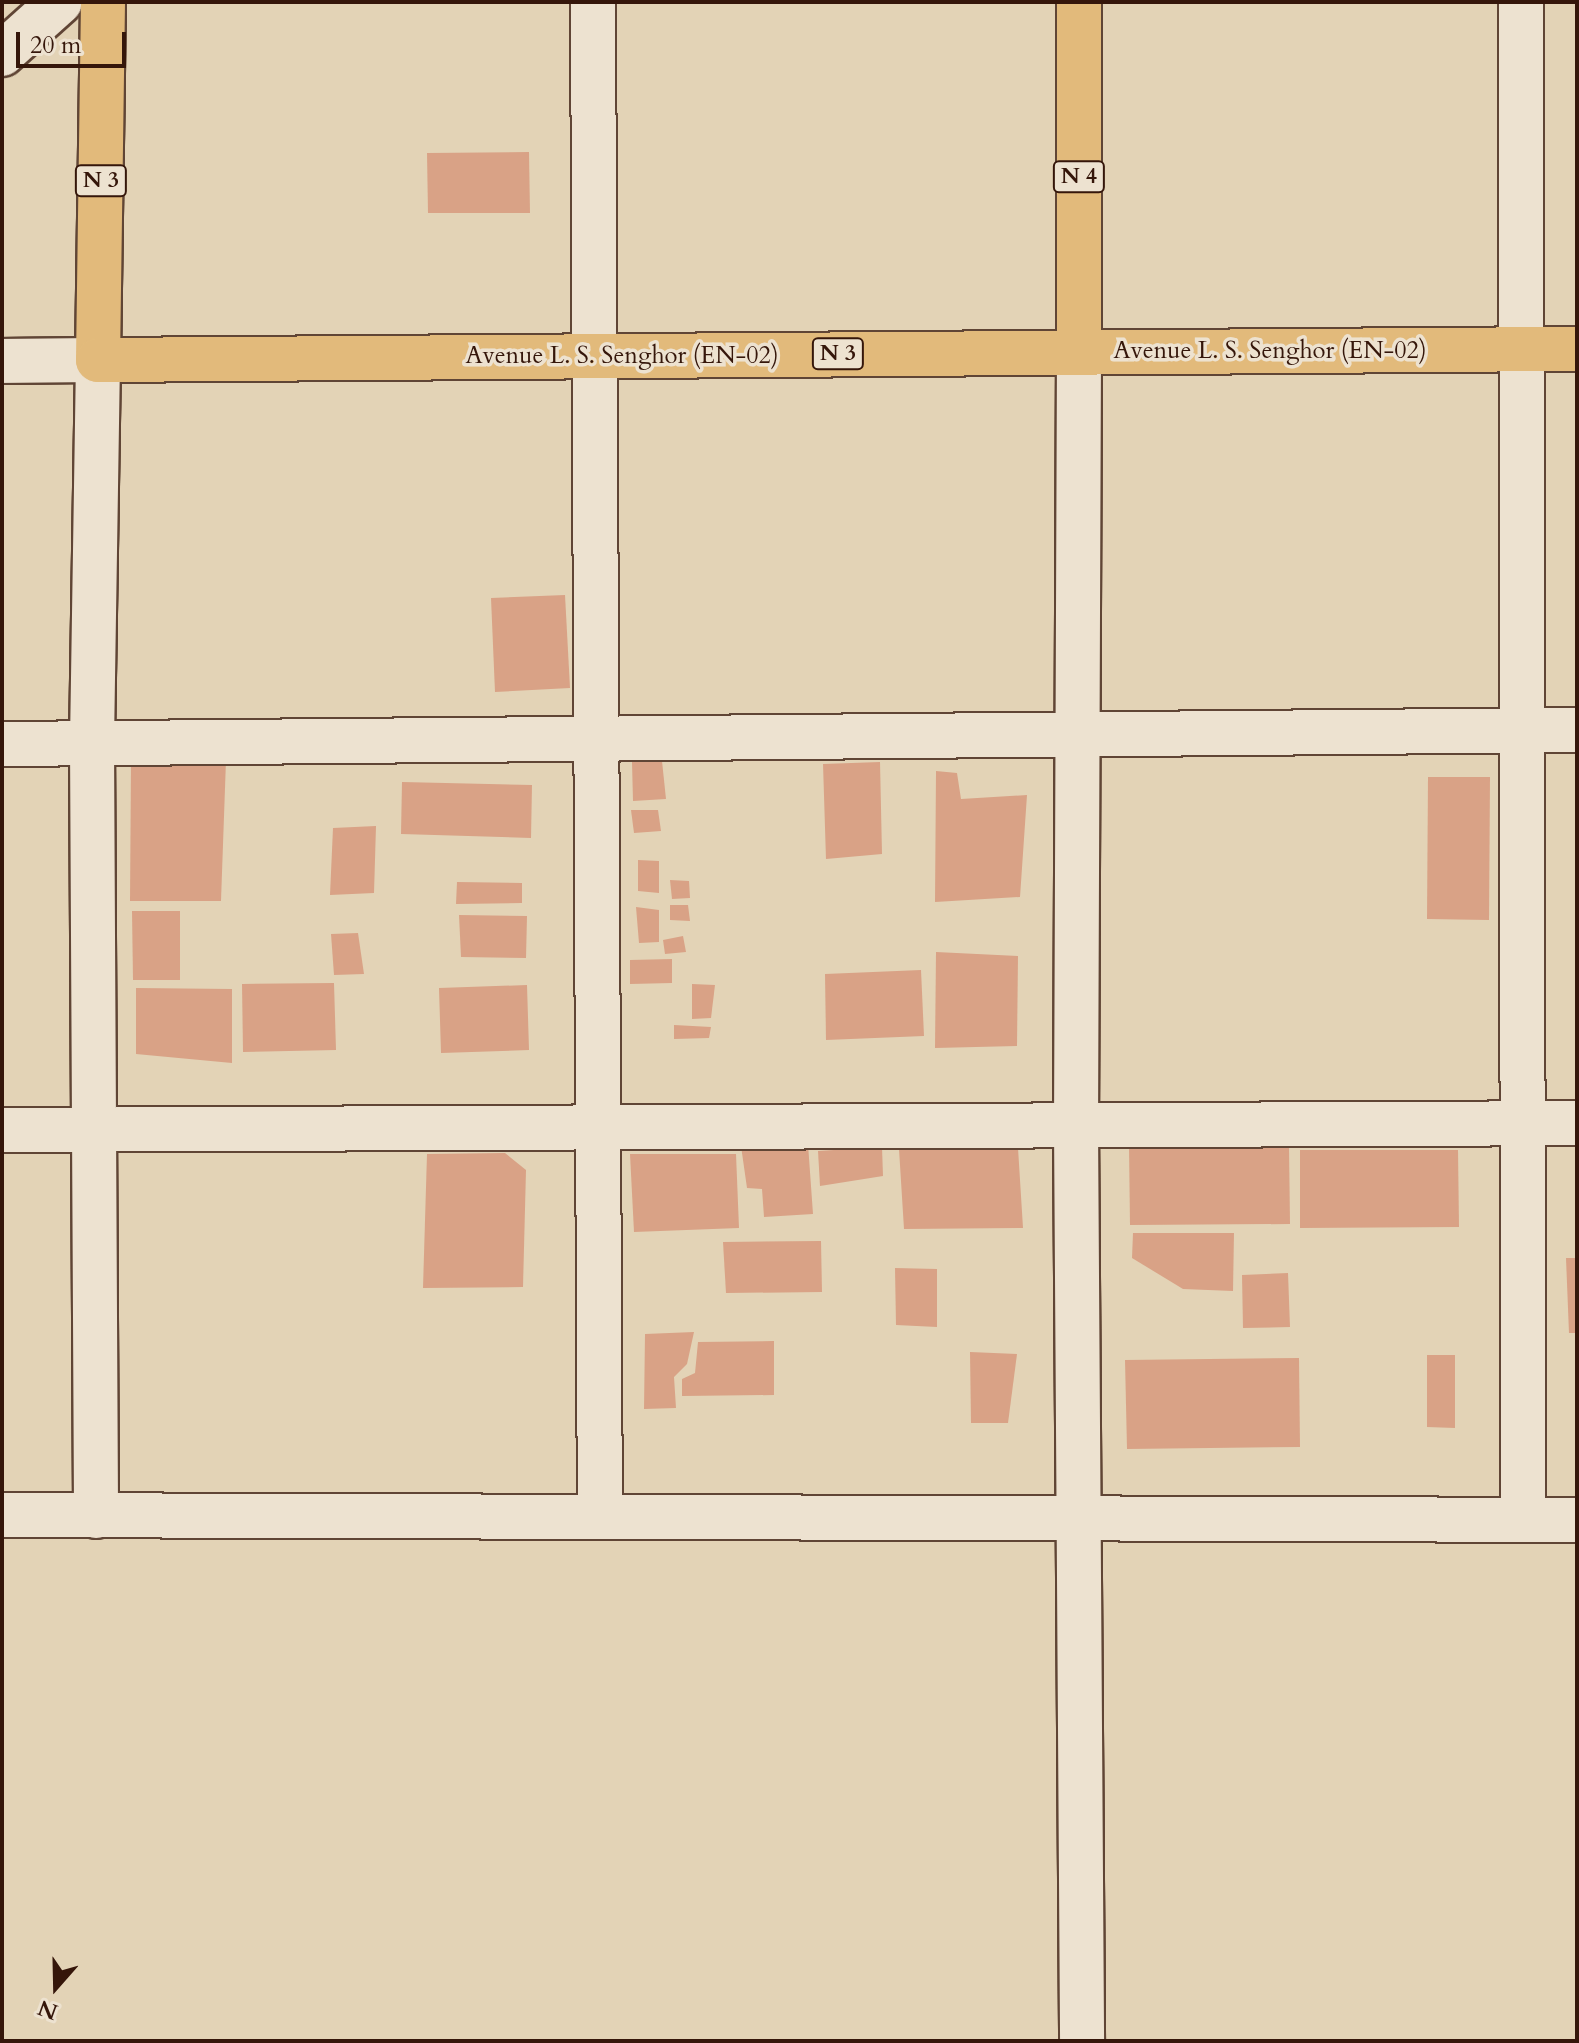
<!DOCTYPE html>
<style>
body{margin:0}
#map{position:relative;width:1579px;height:2043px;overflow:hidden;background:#e3d3b6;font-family:Cardo,serif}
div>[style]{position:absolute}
.building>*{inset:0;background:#d9a286}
.roads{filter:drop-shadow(2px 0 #604535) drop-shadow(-2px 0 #604535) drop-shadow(0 2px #604535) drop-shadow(0 -2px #604535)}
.minor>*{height:44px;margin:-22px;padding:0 22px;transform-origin:22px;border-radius:22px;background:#ede2d0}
.major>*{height:44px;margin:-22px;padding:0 22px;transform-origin:22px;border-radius:22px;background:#e2ba7b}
span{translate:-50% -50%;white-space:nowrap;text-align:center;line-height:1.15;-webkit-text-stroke:7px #ede2d0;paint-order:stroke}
.shield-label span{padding:2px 6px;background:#ede2d0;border:2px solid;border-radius:6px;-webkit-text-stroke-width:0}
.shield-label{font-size:22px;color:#35160a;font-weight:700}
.street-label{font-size:24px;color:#35160a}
.frame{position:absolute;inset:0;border:4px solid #35160a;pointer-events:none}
.north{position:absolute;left:16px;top:1947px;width:80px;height:80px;-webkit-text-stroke:6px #ede2d0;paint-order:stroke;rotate:200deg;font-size:22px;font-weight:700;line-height:32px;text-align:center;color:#35160a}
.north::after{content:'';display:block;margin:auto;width:28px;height:36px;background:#35160a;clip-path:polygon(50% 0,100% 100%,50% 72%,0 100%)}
.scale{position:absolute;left:16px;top:32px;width:110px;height:36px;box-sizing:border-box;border:4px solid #35160a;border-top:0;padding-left:10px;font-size:24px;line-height:28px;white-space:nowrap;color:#35160a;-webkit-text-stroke:6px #ede2d0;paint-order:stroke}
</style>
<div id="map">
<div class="building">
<i style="clip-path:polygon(529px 152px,530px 213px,428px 213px,427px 153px)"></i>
<i style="clip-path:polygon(565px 595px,570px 688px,495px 692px,491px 598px)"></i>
<i style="clip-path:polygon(226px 760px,221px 901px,130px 901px,131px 762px)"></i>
<i style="clip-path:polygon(662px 761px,666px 799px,633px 801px,632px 762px)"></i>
<i style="clip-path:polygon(880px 762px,882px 854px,826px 859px,823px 764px)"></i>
<i style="clip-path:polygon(936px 771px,957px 773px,961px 799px,1027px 795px,1020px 897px,935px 902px)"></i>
<i style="clip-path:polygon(1428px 777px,1490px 777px,1489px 920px,1427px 919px)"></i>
<i style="clip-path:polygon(402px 782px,532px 785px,531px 838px,401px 834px)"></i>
<i style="clip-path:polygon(631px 810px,658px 810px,661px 831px,634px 833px)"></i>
<i style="clip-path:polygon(376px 826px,374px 893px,330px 895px,333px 828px)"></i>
<i style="clip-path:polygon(638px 860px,659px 861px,659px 893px,638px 891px)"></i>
<i style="clip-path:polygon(670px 880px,689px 881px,690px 898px,672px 899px)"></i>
<i style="clip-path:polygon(457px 882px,522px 883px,522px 903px,456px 904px)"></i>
<i style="clip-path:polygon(670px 905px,688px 905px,690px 921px,670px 920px)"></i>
<i style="clip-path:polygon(636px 907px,659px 910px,659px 942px,639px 943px)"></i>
<i style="clip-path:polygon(132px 911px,180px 911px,180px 980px,133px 980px)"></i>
<i style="clip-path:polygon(459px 915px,527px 916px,526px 958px,461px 957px)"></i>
<i style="clip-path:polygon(358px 933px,364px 974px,334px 975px,331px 934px)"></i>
<i style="clip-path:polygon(683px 936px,686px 952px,665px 954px,663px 940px)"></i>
<i style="clip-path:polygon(936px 952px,1018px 956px,1017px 1046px,935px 1048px)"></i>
<i style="clip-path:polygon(672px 959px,672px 983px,630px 984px,630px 960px)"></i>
<i style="clip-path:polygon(921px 970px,924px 1036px,826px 1040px,825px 974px)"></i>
<i style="clip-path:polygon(334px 983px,336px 1050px,243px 1052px,242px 984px)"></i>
<i style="clip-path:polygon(692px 984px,715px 985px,711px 1018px,692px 1019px)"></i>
<i style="clip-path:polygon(527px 985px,529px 1050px,441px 1053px,439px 988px)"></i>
<i style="clip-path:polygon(136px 988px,232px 989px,232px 1063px,136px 1054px)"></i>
<i style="clip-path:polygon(674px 1025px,711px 1027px,709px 1038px,674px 1039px)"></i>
<i style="clip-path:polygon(808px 1144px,813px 1214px,764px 1217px,762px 1189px,747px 1188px,741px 1146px)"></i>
<i style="clip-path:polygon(1129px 1145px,1289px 1145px,1290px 1224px,1130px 1225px)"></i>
<i style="clip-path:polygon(882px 1147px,883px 1176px,820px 1186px,818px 1151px)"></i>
<i style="clip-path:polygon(1018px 1148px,1023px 1228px,904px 1229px,899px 1149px)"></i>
<i style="clip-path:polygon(1300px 1150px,1458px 1150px,1459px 1227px,1300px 1228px)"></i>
<i style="clip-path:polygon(505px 1153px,526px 1170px,523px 1287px,423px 1288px,427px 1154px)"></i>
<i style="clip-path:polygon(630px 1154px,736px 1154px,739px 1228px,634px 1232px)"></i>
<i style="clip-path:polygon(1133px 1233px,1234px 1233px,1233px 1291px,1183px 1289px,1132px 1258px)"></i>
<i style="clip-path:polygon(821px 1241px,822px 1292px,726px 1293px,723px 1242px)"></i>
<i style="clip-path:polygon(1566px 1258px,1577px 1258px,1577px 1333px,1569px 1333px)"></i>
<i style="clip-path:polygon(895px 1268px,937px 1269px,937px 1327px,896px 1325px)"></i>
<i style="clip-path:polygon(1288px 1273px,1290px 1327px,1243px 1328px,1242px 1275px)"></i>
<i style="clip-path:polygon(694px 1332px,687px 1364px,674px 1377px,676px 1408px,644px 1409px,645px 1334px)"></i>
<i style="clip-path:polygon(774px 1341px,774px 1395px,682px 1396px,682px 1379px,695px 1373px,698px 1342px)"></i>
<i style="clip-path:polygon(970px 1352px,1017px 1354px,1008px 1423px,971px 1423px)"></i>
<i style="clip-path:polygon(1427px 1355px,1455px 1355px,1455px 1428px,1427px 1427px)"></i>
<i style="clip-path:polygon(1299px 1358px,1300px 1447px,1127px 1449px,1125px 1360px)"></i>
</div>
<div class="roads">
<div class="minor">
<i style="left:593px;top:2px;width:1515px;rotate:89.74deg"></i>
<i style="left:1521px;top:2px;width:1518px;rotate:89.92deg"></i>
<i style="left:2px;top:54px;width:78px;rotate:-41.9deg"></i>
<i style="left:1079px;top:352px;width:773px;rotate:90.22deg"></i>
<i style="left:1076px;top:1125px;width:916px;rotate:89.62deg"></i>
<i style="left:2px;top:361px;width:96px;rotate:-0.6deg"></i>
<i style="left:98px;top:360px;width:383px;rotate:90.9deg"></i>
<i style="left:92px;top:743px;width:773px;rotate:89.7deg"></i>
<i style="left:2px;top:744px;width:1575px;rotate:-0.51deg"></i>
<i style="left:2px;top:1130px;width:1575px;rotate:-0.25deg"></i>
<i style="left:2px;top:1515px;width:1575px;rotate:0.18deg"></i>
</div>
<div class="major">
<i style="left:103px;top:2px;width:358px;rotate:90.8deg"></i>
<i style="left:98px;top:360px;width:1479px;rotate:-0.43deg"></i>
<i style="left:1079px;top:2px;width:350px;rotate:90deg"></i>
</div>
</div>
<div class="shield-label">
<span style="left:1079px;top:177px">N 4</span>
<span style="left:101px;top:181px">N 3</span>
<span style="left:838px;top:354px">N 3</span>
</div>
<div class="street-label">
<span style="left:1270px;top:351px">Avenue L. S. Senghor (EN-02)</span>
<span style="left:622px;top:356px">Avenue L. S. Senghor (EN-02)</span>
</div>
<div class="frame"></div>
<div class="north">N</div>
<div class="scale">20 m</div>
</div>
